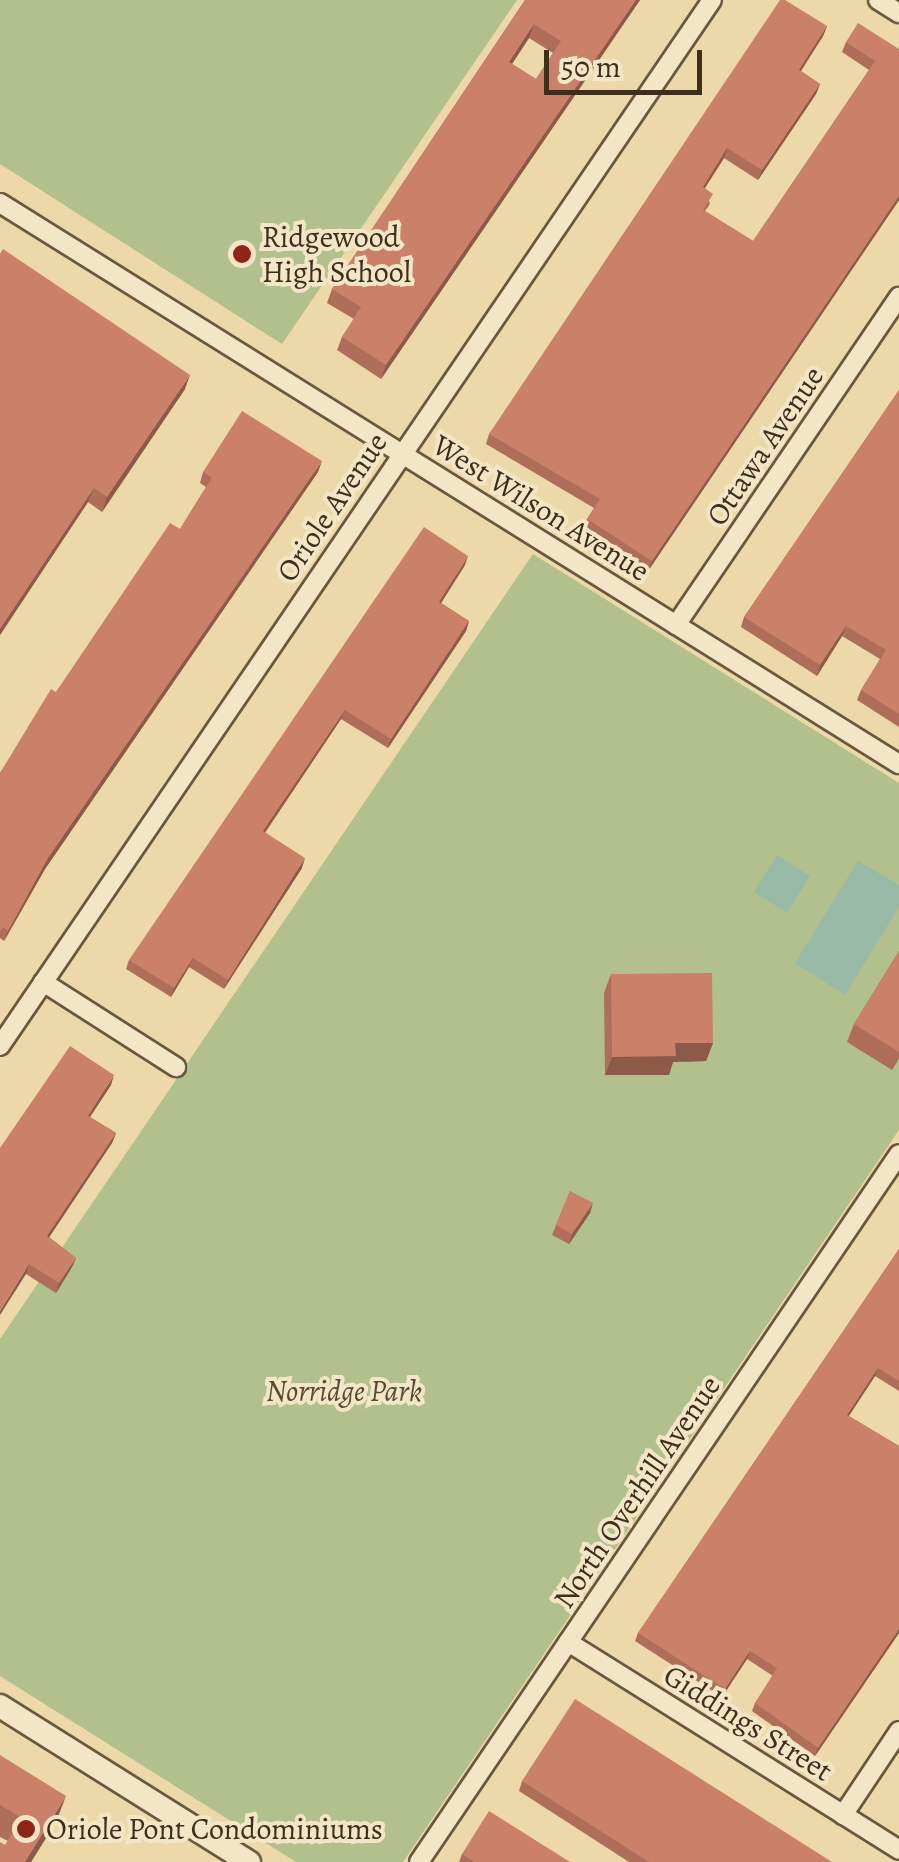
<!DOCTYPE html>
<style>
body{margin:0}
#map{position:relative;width:899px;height:1862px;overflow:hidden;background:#ecd8a8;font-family:Alegreya,serif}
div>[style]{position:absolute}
.green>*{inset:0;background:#b1c08c}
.water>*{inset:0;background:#99baa7}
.roads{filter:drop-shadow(2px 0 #6a583e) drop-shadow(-2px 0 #6a583e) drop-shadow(0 2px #6a583e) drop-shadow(0 -2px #6a583e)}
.minor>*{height:18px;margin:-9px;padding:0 9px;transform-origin:9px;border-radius:9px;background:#f3e6c6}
.secondary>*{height:22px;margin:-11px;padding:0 11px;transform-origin:11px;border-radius:11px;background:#f3e6c6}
.wall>*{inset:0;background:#ae6e5a}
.shaded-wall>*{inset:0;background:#8d5a4a}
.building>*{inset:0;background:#ca8069}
.dots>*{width:28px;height:28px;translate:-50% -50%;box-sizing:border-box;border:5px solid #f3e6c6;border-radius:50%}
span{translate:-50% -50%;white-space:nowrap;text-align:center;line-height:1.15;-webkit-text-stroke:8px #f3e6c6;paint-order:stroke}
.poi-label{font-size:30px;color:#3f2e1a}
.left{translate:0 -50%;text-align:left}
.street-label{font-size:30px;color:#3f2e1a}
.park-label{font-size:30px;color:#564b31;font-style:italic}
.scale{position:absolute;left:544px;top:50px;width:158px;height:45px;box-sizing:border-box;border:5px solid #3f2e1a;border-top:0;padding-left:12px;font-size:30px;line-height:35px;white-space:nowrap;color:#3f2e1a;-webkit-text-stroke:8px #f3e6c6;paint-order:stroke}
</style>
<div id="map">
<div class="green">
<i style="clip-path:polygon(0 0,517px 0,282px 344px,0 164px)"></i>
<i style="clip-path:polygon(533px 554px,899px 783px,899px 1130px,403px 1862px,296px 1862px,0 1676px,0 1339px)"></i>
</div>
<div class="water">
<i style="clip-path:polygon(777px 855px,810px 876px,787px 913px,754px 892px)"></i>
<i style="clip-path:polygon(858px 861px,899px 885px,899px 907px,845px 995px,795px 963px)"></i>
</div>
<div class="roads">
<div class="minor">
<i style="left:878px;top:0;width:25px;rotate:32deg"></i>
<i style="left:0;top:203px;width:1060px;rotate:31.97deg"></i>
<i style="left:676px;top:625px;width:397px;rotate:-55.8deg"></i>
<i style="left:43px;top:982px;width:158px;rotate:32.6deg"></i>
<i style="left:0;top:1046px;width:1265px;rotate:-55.76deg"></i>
<i style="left:568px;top:1642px;width:391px;rotate:32.1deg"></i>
<i style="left:843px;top:1815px;width:101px;rotate:-56.3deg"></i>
<i style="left:419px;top:1862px;width:855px;rotate:-55.86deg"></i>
</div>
<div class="secondary">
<i style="left:0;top:1706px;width:294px;rotate:32.1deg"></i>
</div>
</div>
<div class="wall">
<i style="clip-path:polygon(evenodd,525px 0,640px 0,381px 379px,337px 350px,342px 337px,354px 319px,327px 303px,332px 289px,525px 0,529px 38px,553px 53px,536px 79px,512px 64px,529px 38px)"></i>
<i style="clip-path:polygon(827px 26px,823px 36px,801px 71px,820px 84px,816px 94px,758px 180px,724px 158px,705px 188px,710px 204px,705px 211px,753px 241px,869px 70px,842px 52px,846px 42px,899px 49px,899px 200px,648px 571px,584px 529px,587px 519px,594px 508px,486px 444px,489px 434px)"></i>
<i style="clip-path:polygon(0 254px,185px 389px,102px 512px,88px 502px,0 635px)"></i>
<i style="clip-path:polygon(899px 390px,899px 727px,857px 700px,861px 690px,880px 659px,842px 636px,817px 676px,741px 627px,744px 617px)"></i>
<i style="clip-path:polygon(203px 472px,318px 472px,45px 869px,4px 941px,0 938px,0 773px,56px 692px,180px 529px,206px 487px,200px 483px)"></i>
<i style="clip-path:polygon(465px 565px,441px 603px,469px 621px,466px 631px,388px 748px,341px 719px,265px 833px,302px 868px,224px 989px,189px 967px,171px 997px,126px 969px,129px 960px)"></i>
<i style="clip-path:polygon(899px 951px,899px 1059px,892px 1070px,847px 1042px,854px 1024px)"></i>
<i style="clip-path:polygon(611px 974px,713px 1043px,706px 1061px,673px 1062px,669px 1075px,605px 1075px,604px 993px)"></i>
<i style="clip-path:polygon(111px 1085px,90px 1117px,116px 1133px,112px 1143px,49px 1237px,76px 1258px,72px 1267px,56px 1293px,26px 1274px,0 1148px)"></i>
<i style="clip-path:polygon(570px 1191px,590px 1213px,569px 1244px,552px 1235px)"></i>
<i style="clip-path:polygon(899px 1249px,899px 1391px,875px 1376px,849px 1416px,899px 1446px,899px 1633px,815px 1756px,752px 1711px,755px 1703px,773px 1676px,747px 1659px,722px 1697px,635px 1641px,638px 1633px)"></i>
<i style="clip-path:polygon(0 1755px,56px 1822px,31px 1862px,0 1862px,8px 1841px,0 1837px)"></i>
<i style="clip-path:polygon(522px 1781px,832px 1862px,629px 1862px,519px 1791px)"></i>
<i style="clip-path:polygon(462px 1854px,570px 1862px,459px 1862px)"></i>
</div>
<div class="shaded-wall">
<i style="clip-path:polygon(636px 0,640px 0,381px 379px,386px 365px)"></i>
<i style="clip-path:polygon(534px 24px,529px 38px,504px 76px,509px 62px)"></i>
<i style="clip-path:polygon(827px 26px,823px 36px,795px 80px,799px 70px)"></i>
<i style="clip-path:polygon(820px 84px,816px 94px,758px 180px,762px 170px)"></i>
<i style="clip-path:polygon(727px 148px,724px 158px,699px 197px,703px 187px)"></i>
<i style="clip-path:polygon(899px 196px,899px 200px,648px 571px,652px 561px)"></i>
<i style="clip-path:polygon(190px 375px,185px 389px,102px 512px,107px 497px)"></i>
<i style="clip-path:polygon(322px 461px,318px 472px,45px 869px,4px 941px,8px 931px,48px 858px)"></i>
<i style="clip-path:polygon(94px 488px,88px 502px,0 635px,0 629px)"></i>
<i style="clip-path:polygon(468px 556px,465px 565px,436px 611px,439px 602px)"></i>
<i style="clip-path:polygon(469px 621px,466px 631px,388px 748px,391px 739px)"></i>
<i style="clip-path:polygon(846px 626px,842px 636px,817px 676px,820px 665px)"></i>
<i style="clip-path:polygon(345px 710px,341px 719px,259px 841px,263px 831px,301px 772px)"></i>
<i style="clip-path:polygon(305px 858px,302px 868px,224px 989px,228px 980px)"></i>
<i style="clip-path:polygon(193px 958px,189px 967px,171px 997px,174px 988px)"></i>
<i style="clip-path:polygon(675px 1043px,713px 1043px,706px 1061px,673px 1062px,669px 1075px,605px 1075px,612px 1057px)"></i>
<i style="clip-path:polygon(114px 1075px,111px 1085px,84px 1126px,88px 1116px)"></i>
<i style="clip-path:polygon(116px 1133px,112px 1143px,44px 1245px,47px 1236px)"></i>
<i style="clip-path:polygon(593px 1203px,590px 1213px,569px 1244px,572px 1234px)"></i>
<i style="clip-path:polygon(76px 1258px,72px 1267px,56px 1293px,59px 1283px)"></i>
<i style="clip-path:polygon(29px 1264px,26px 1274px,0 1315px,0 1311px)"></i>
<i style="clip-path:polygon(878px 1368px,875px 1376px,844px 1423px,847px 1415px)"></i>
<i style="clip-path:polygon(899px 1629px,899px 1633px,815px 1756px,818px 1748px)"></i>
<i style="clip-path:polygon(750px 1651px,747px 1659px,722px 1697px,725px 1689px)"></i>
<i style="clip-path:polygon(66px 1796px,56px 1822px,31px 1862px,25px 1862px)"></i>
</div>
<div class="building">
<i style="clip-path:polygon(evenodd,525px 0,636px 0,386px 365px,342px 337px,361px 307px,332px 289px,525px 0,534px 24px,561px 41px,536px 79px,509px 62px,534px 24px)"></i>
<i style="clip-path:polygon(780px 0,785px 0,827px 26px,799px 70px,820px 84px,762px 170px,727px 148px,703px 187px,713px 194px,703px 210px,753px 241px,875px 61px,846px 42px,858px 23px,899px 49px,899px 196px,652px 561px,587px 519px,600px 499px,489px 434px)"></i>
<i style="clip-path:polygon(3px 249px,190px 375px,107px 497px,94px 488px,0 629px,0 254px)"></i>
<i style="clip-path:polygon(899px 390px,899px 714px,861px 690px,886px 650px,846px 626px,820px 665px,744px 617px)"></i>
<i style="clip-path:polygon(242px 411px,322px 461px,48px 858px,8px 931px,3px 927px,0 932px,0 773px,51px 689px,56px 692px,170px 523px,180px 529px,212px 478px,203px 472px)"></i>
<i style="clip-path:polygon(424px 527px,468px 556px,439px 602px,469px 621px,391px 739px,345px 710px,263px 831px,305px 858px,228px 980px,193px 958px,174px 988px,129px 960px)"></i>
<i style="clip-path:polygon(899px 951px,899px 1052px,854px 1024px)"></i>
<i style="clip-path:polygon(712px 973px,713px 1043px,675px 1043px,676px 1056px,612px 1057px,611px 974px)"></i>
<i style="clip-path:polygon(70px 1046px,114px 1075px,88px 1116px,116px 1133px,47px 1236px,76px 1258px,59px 1283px,29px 1264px,0 1311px,0 1148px)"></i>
<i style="clip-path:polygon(570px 1191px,593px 1203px,572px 1234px,556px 1225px)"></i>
<i style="clip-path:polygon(899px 1249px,899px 1381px,878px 1368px,847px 1415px,899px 1446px,899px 1629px,818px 1748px,755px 1703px,777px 1668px,750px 1651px,725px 1689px,638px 1633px)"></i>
<i style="clip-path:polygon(575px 1699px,832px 1862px,649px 1862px,522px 1781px)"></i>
<i style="clip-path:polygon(0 1755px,66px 1796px,25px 1862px,0 1862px,0 1842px,5px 1845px,22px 1818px,0 1805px)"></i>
<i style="clip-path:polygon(489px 1811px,570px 1862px,474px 1862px,462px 1854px)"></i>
</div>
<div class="dots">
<i style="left:242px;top:254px;background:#8f2418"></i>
<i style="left:26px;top:1829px;background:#8f2418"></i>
</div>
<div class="poi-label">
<span class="left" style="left:262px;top:254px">Ridgewood<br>High School</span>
<span class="left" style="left:46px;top:1829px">Oriole Pont Condominiums</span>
</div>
<div class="street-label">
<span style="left:765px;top:446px;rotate:-56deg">Ottawa Avenue</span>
<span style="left:332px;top:507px;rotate:-56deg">Oriole Avenue</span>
<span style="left:541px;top:508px;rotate:32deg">West Wilson Avenue</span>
<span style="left:637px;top:1492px;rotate:-56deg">North Overhill Avenue</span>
<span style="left:748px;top:1723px;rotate:32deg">Giddings Street</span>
</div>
<div class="park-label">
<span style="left:344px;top:1391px">Norridge Park</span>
</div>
<div class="scale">50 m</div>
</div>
